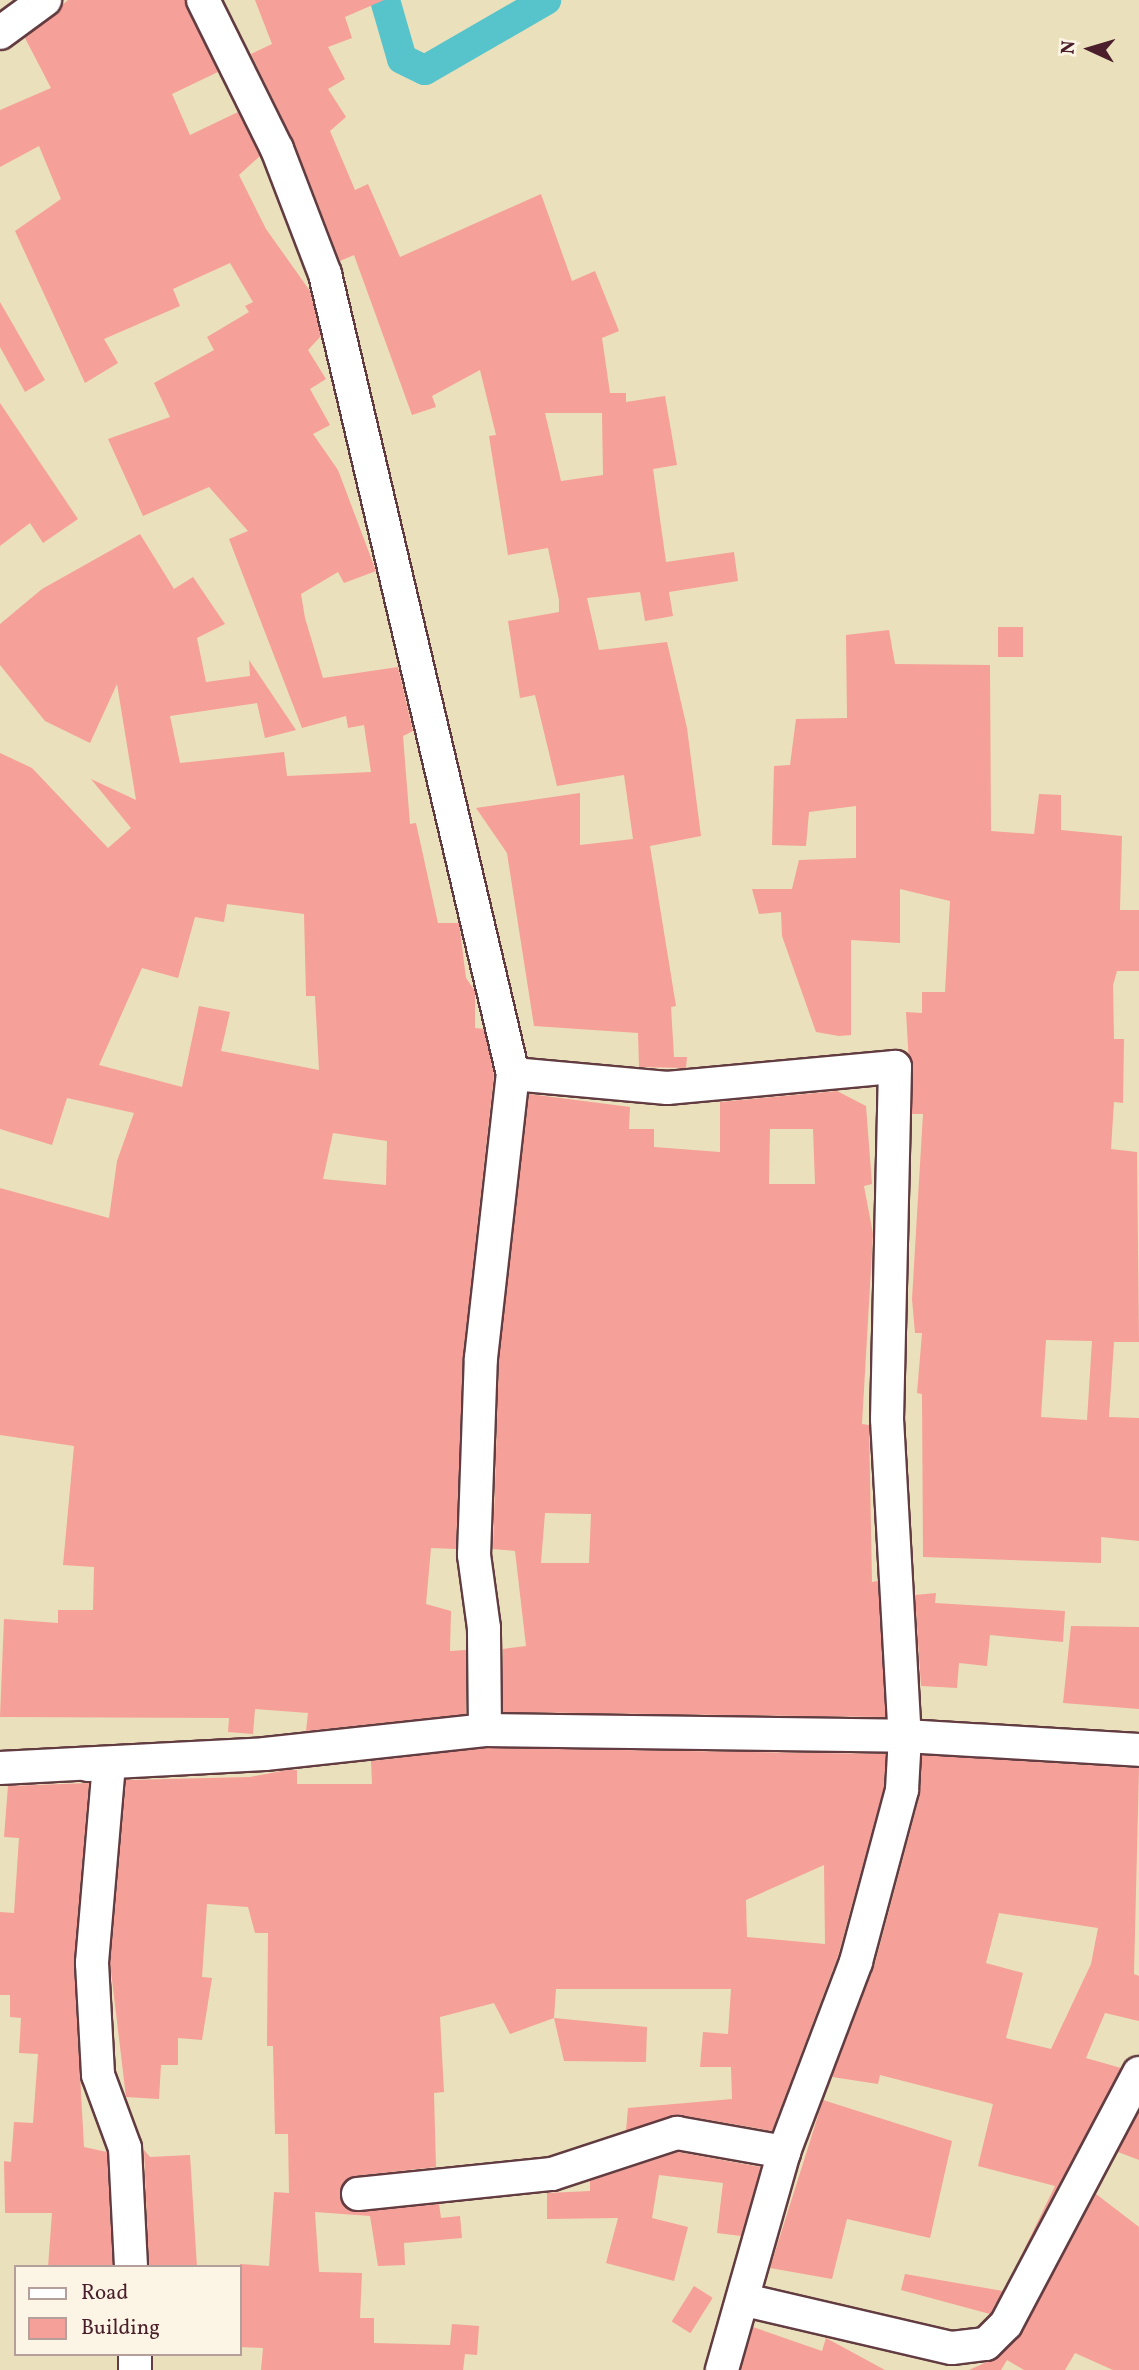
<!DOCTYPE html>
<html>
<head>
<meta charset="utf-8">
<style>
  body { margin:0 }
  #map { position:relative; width:1139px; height:2370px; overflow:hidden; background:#ebe0bc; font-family:Vollkorn,serif }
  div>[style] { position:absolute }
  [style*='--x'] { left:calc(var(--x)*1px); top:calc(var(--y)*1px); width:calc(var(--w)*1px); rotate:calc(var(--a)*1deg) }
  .canal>* { height:30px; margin:-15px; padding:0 15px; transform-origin:15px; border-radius:15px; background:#57c4cc }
  .building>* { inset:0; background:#f5a098; transform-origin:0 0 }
  .roads { filter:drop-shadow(2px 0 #623c41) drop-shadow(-2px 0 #623c41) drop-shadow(0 2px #623c41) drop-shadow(0 -2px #623c41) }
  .minor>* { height:32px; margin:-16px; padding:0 16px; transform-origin:16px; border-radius:16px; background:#fff }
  span { translate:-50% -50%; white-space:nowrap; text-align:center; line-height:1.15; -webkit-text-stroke:5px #fcf5e5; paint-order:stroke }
  .legend { position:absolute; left:14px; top:2265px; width:228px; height:91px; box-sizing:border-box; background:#fcf5e5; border:2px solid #b59f9b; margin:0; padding:9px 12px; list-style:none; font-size:21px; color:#4a1f2b }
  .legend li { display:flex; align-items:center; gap:14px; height:35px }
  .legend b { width:35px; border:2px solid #b59f9b }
  .north { position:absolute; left:1055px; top:14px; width:70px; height:70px; -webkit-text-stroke:5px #fcf5e5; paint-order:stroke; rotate:274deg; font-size:19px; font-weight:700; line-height:28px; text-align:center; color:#4a1f2b }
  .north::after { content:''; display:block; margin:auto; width:24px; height:32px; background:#4a1f2b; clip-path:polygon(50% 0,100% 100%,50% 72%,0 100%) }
</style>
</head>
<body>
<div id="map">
  <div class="canal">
    <i style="--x:385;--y:0;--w:61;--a:73.9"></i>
    <i style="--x:402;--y:59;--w:25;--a:26"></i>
    <i style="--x:425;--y:70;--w:140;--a:-30"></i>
  </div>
  <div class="building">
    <i style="clip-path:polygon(evenodd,68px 0,185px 0,218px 72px,172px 94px,190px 135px,238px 112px,260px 156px,239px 175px,266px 229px,310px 291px,321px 336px,308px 350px,326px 379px,310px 389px,330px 425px,313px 434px,338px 470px,376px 571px,344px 583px,338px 572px,301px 594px,305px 618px,323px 678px,398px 667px,413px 731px,403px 736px,410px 824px,416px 823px,438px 923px,459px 923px,466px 978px,475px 991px,475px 1028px,484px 1029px,494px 1075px,463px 1356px,456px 1549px,431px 1548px,426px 1604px,451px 1611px,450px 1651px,466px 1650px,466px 1714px,306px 1731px,308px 1713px,255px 1709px,253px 1734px,228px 1732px,229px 1718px,0 1717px,4px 1619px,58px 1623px,58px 1610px,93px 1610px,94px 1567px,63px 1565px,74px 1446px,0 1435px,0 1188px,109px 1218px,117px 1161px,134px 1113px,67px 1098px,52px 1145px,0 1129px,0 753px,32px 768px,108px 848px,131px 828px,91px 779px,136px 800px,117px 684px,90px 743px,45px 721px,0 665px,0 624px,42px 589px,140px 534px,174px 589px,193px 577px,225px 624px,197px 638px,206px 682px,250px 676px,249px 660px,296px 730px,265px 738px,257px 703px,170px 716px,180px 763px,284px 752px,287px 776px,371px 772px,364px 725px,348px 728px,346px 716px,302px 728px,229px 539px,248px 531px,209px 487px,143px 516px,108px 439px,170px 417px,154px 383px,214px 350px,207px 337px,249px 312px,245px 306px,253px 302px,230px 263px,173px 289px,180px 306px,104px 339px,118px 363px,85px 383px,15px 231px,61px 199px,39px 146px,0 167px,0 110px,51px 88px,25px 38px,68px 0,227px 904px,304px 914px,306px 996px,315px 996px,319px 1070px,221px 1051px,230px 1012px,199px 1006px,182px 1087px,99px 1065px,142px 968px,178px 978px,195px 917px,224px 922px,227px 904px,68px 0,333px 1133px,387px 1141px,386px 1185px,323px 1179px,333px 1133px)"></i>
    <i style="clip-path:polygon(evenodd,255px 0,384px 0,345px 17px,352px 38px,328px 47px,345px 79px,328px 89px,346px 117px,330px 131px,355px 190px,368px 184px,400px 257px,541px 194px,572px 281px,595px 271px,619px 331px,602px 338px,610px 393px,626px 393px,626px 402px,665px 396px,677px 465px,653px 469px,666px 562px,734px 552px,738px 581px,669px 592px,673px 616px,645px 621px,640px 592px,587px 598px,599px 650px,667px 642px,687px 728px,701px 836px,650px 846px,676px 1006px,671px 1007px,674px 1057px,687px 1057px,686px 1068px,639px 1067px,638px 1033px,534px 1026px,507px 853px,476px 808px,580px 793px,580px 845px,633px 839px,624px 775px,557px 786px,535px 695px,520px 698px,508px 621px,559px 612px,559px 600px,548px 548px,508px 555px,489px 436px,496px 435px,480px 370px,432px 396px,436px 407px,412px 415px,354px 255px,340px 261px,294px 142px,251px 54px,272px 44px,255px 0,545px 413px,602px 413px,603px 475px,561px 481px,545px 413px)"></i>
    <i style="clip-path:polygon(0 302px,45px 380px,25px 392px,0 347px)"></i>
    <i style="clip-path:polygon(0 403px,78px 519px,43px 543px,30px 523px,0 546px)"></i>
    <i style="left:998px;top:627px;width:25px;height:30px"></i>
    <i style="clip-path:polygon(evenodd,889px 630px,895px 664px,990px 665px,991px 831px,1034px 834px,1039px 794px,1061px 795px,1061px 830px,1122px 836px,1120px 910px,1139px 910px,1139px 971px,1117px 971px,1113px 985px,1114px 1039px,1124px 1039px,1123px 1103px,1114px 1102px,1111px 1149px,1137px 1152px,1139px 1342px,1114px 1342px,1109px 1417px,1139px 1418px,1139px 1541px,1101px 1537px,1101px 1563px,923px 1557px,922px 1394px,917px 1393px,922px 1333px,915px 1333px,912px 1299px,923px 1114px,912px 1114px,906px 1012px,922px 1013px,922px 992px,945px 992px,950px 901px,900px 889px,900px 943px,851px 940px,851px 1035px,839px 1036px,816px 1032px,782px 936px,781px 912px,759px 914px,752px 889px,792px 889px,799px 860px,856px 858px,856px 806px,809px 812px,806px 846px,772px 845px,774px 766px,790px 765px,796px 719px,847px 718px,846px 635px,889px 630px,1046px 1340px,1092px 1341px,1087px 1420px,1041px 1417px,1046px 1340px)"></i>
    <i style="clip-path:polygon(evenodd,837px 1091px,866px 1106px,872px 1184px,864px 1186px,873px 1234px,862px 1424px,869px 1425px,872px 1582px,878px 1581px,886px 1717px,503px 1712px,503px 1649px,526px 1646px,515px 1551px,493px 1549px,499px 1359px,529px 1094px,630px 1107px,629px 1129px,654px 1129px,654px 1147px,720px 1152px,720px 1102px,837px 1091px,770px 1129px,813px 1129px,815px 1184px,769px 1184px,770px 1129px,837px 1091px,545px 1513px,591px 1514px,589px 1563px,541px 1563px,545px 1513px)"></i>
    <i style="clip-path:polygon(936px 1593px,935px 1603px,1065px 1611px,1063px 1642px,990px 1635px,987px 1666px,959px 1663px,957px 1688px,921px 1686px,915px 1595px)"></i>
    <i style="clip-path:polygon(1071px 1626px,1139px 1627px,1139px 1709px,1063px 1703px)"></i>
    <i style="clip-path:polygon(evenodd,486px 1748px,886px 1754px,884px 1787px,838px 1956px,772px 2131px,680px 2115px,626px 2131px,628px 2108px,732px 2099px,731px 2067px,700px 2067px,703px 2032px,728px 2034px,731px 1989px,556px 1989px,554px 2018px,647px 2027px,646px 2062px,564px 2061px,554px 2018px,510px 2034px,494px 2003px,440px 2017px,444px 2092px,434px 2093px,436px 2167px,355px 2176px,340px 2195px,344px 2205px,359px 2212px,439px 2204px,441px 2218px,460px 2216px,462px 2238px,404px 2243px,405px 2265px,378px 2266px,370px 2216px,315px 2212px,319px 2272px,362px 2273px,360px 2318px,374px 2318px,374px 2343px,450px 2345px,452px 2324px,479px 2326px,477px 2355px,465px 2354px,463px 2370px,261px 2370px,263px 2348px,240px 2347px,240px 2264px,269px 2266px,274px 2192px,289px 2193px,288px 2134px,275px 2134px,273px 2046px,267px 2046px,268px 1933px,255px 1933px,248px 1907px,207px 1904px,202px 1977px,212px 1978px,202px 2040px,178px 2038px,178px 2065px,161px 2065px,159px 2099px,126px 2097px,110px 1963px,126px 1780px,250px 1777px,287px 1770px,297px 1770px,297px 1784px,372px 1784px,371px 1761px,486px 1748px,824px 1865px,825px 1944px,747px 1937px,746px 1900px,824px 1865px)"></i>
    <i style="clip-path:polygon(evenodd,922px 1755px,1139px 1768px,1134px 1974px,1139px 1976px,1139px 2021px,1105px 2013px,1086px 2058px,1121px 2068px,1018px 2262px,1055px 2186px,978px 2166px,993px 2104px,880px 2075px,878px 2084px,832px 2077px,874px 1967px,920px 1795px,922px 1755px,999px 1913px,1098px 1928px,1091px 1964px,1051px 2049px,1006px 2038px,1023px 1973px,986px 1963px,999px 1913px)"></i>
    <i style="clip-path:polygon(89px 1783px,74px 1964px,84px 2147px,107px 2152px,113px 2267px,48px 2267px,52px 2213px,5px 2213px,4px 2161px,11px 2162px,14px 2122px,33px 2123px,38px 2054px,19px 2053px,21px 2018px,10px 2017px,10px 1995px,0 1995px,0 1912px,14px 1913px,19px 1838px,4px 1837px,8px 1786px)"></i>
    <i style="clip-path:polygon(823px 2100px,952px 2141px,930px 2238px,847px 2219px,832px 2279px,770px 2268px)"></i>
    <i style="clip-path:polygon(1139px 2112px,1139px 2160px,1118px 2152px)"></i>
    <i style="clip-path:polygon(144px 2150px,150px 2157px,190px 2155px,197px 2267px,149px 2267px)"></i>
    <i style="clip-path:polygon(678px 2152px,761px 2167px,741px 2236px,717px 2233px,723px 2183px,659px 2175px,652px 2218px,688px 2227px,674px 2281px,606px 2263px,618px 2218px,547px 2219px,547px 2193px,590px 2191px,590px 2181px)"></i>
    <i style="clip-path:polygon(1096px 2194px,1139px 2227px,1139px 2370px,1113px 2370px,1075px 2353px,1065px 2370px,1024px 2370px,1007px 2360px,1001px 2370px,969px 2370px,998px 2357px,1022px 2333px)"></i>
    <i style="clip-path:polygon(905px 2274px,1003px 2291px,990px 2314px,901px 2290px)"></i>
    <i style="left:694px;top:2286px;width:22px;height:42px;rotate:32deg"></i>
    <i style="clip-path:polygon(753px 2327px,822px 2351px,826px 2338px,885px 2370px,741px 2370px)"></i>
  </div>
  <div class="roads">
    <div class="minor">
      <i style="--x:203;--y:0;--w:166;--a:63.6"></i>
      <i style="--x:277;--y:149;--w:134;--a:69"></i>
      <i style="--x:325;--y:274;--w:822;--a:76.78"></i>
      <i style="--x:513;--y:1074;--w:155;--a:5.2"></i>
      <i style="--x:667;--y:1088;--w:229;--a:-5.3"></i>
      <i style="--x:895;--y:1067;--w:352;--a:91.3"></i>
      <i style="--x:887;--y:1419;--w:318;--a:86.8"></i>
      <i style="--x:905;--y:1736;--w:54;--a:93.2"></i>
      <i style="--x:902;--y:1790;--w:178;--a:105"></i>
      <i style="--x:856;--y:1962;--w:203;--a:110.8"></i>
      <i style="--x:784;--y:2152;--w:227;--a:105.9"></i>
      <i style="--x:0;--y:33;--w:56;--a:-36.3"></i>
      <i style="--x:485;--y:1730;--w:102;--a:-90.6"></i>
      <i style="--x:484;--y:1628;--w:74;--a:-97.8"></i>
      <i style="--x:474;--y:1555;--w:197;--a:-88"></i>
      <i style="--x:481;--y:1358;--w:286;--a:-83.6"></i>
      <i style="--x:88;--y:1765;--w:21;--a:-3"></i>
      <i style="--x:109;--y:1764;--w:200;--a:94.9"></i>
      <i style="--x:92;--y:1963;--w:112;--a:86.9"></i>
      <i style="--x:98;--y:2075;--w:78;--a:69.7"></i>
      <i style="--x:125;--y:2148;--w:119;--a:87.1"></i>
      <i style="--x:0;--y:1768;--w:265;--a:-3"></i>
      <i style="--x:265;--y:1754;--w:221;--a:-6.2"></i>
      <i style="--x:485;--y:1730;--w:420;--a:0.8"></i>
      <i style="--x:905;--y:1736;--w:234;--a:3.4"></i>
      <i style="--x:358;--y:2194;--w:195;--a:-5.9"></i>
      <i style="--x:552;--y:2174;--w:132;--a:-18.2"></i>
      <i style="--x:677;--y:2133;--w:109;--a:10.1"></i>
      <i style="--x:745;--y:2300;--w:212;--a:13.1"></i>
      <i style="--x:952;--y:2348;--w:34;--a:-7"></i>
      <i style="--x:986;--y:2344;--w:28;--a:-45"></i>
      <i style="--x:1006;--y:2324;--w:284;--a:-62.1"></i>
      <i style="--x:135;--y:2354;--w:16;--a:90"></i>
    </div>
  </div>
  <ul class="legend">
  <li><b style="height:9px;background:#fff"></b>Road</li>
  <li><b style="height:19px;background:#f5a098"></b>Building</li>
  </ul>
  <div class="north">N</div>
</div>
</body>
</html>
